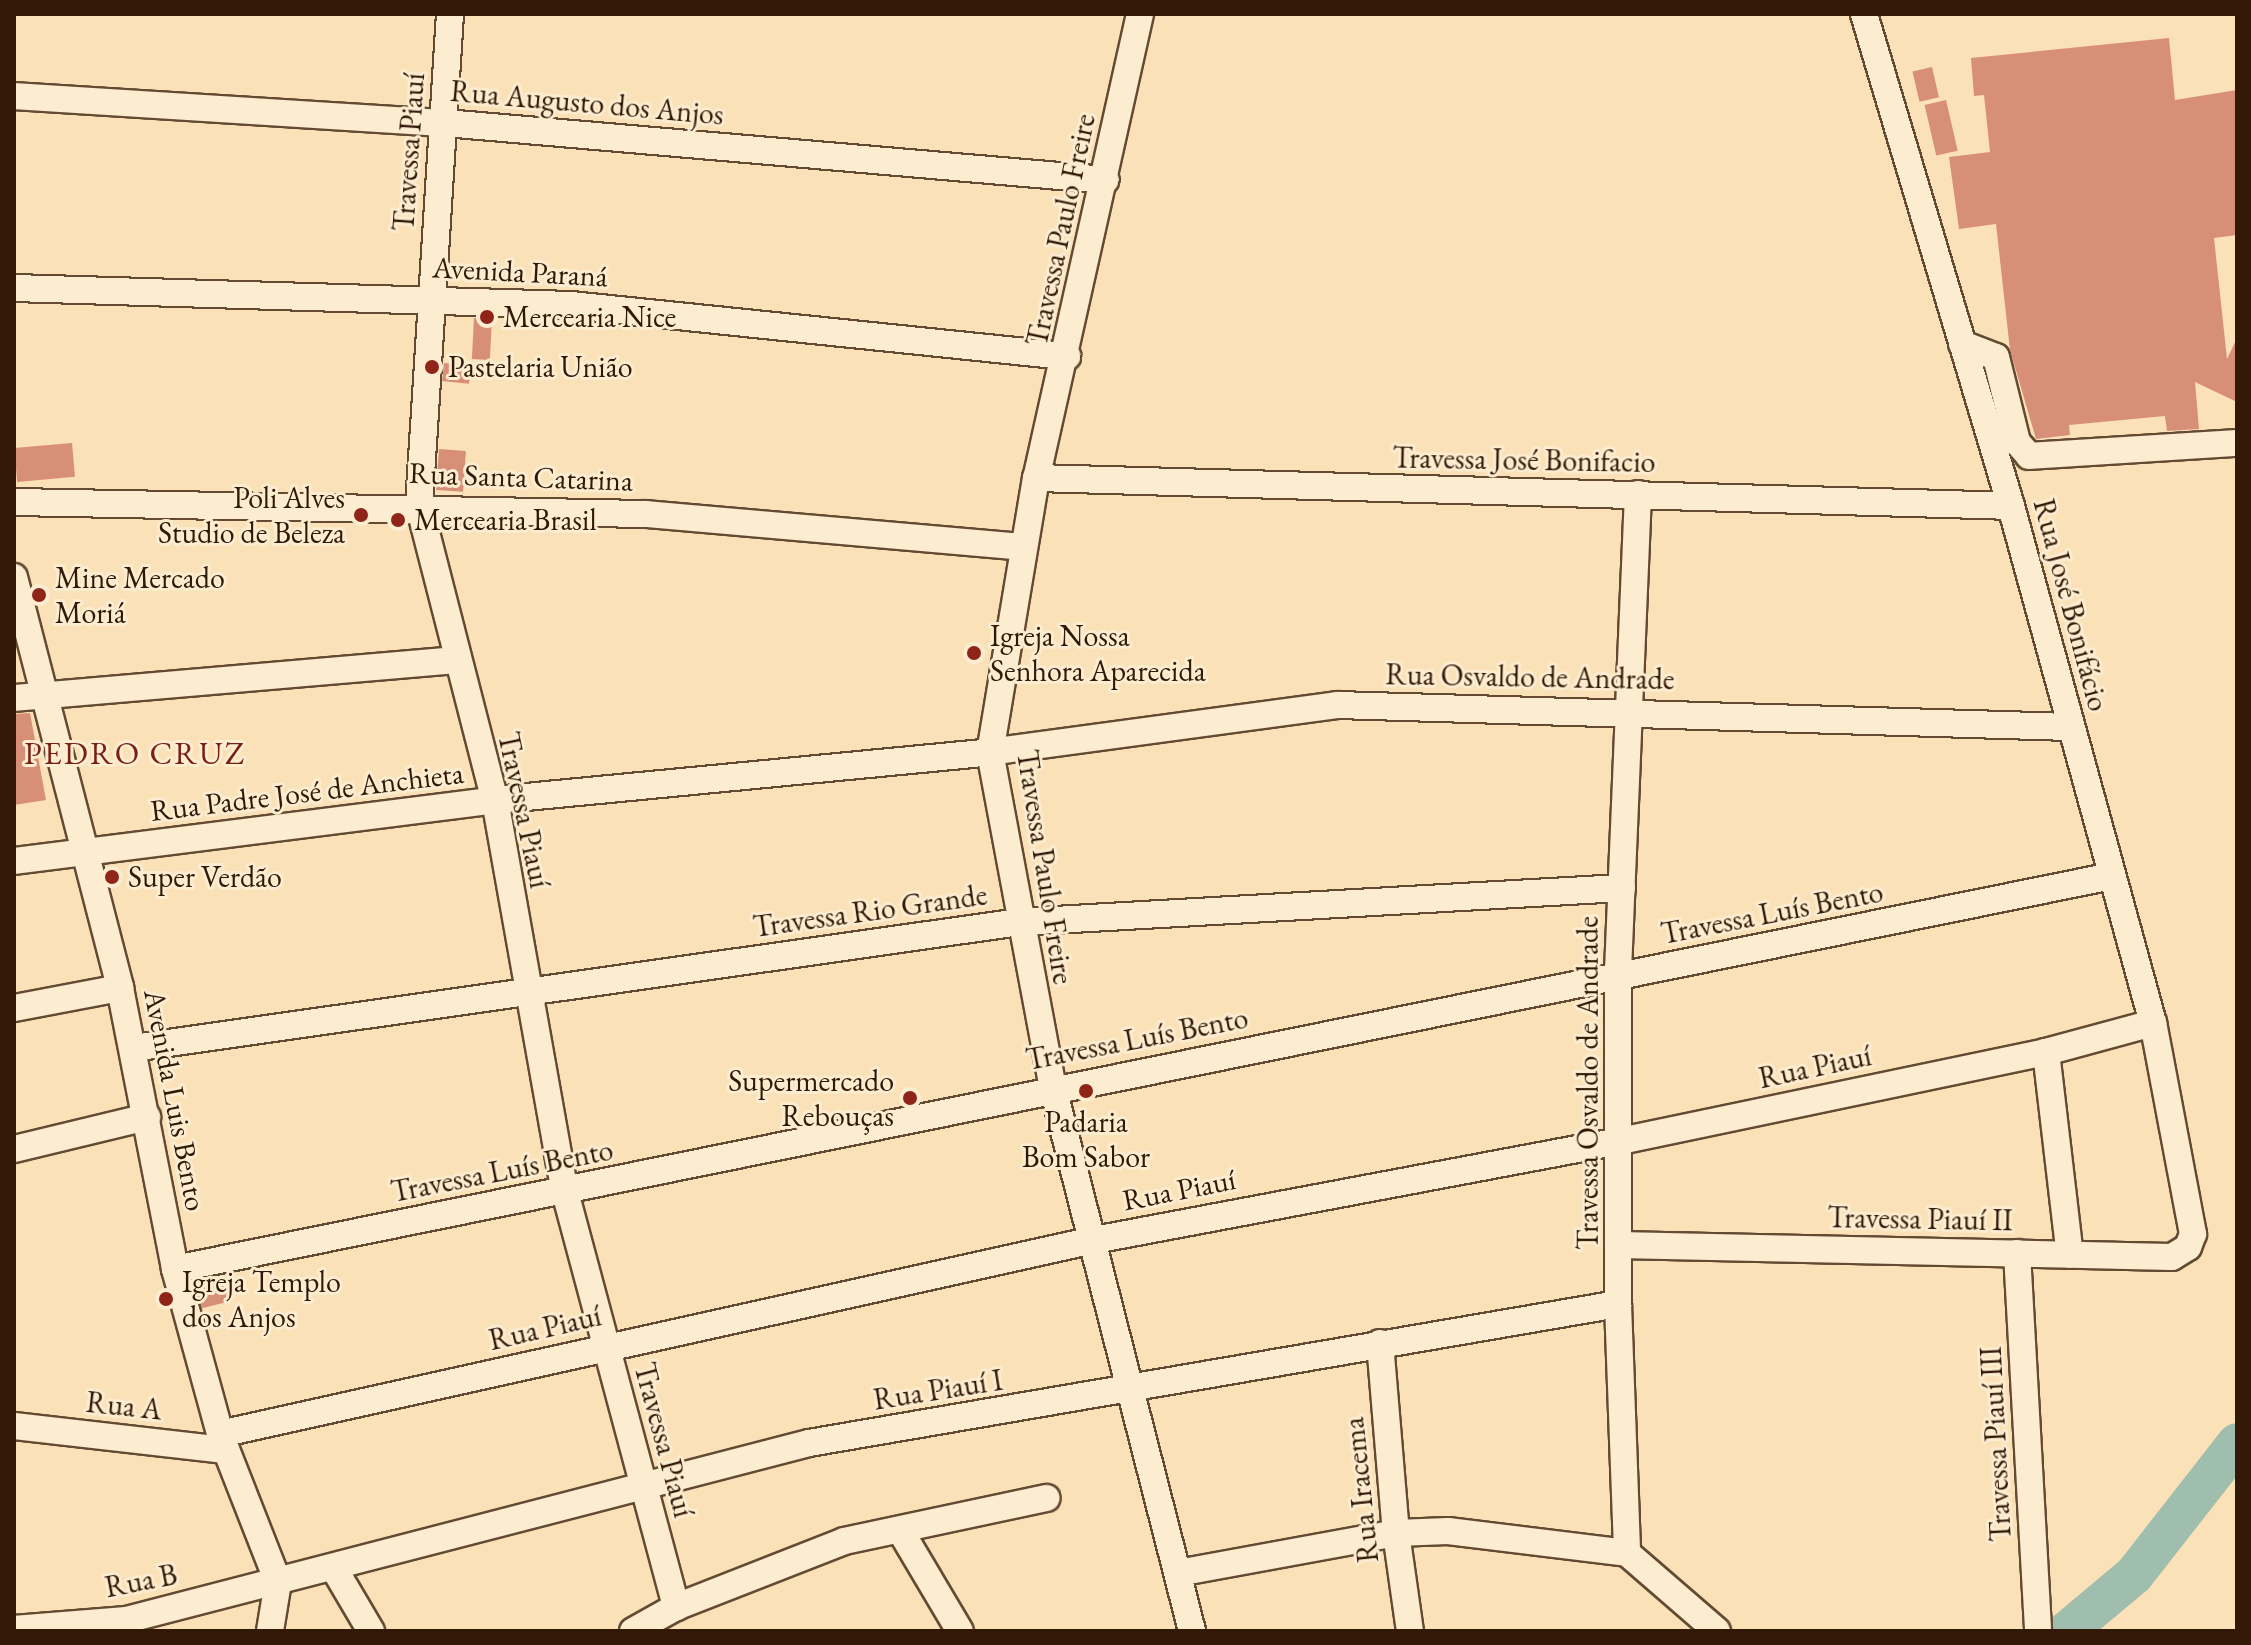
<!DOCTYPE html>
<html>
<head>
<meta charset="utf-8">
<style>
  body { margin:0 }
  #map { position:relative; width:2251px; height:1645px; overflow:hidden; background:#fbe1b7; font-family:"EB Garamond",serif }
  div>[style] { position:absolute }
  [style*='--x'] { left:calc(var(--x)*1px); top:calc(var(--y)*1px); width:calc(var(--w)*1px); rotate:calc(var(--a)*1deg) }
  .river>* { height:40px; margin:-20px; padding:0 20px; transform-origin:20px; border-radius:20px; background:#9fbead }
  .building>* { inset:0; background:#d88f77; transform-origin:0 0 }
  .roads { filter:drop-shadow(2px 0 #644a32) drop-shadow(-2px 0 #644a32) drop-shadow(0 2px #644a32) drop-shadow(0 -2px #644a32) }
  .minor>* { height:26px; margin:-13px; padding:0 13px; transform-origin:13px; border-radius:13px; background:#fcecd0 }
  .dots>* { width:22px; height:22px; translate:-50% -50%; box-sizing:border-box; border:4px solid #fcecd0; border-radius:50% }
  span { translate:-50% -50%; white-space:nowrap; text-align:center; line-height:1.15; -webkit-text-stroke:6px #fcecd0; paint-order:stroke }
  .street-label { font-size:30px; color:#321806 }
  .poi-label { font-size:30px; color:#321806 }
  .left { translate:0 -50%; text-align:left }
  .right { translate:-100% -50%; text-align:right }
  .neighbourhood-label { font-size:32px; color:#7a1f14; letter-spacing:2px }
  .frame { position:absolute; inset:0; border:16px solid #321806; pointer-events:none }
</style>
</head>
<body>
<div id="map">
  <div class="river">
    <i style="--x:2067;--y:1631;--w:87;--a:-39.9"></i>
    <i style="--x:2134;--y:1575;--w:167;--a:-52"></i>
  </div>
  <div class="building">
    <i style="clip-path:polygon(2169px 38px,2175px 100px,2237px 90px,2237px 235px,2214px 238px,2227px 359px,2237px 338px,2237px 402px,2195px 382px,2199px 429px,2167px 431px,2165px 416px,2069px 425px,2070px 435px,2036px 439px,2010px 350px,1996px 224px,1959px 229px,1949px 157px,1990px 152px,1984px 95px,1974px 96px,1971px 58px)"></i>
    <i style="left:1932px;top:67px;width:31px;height:20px;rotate:77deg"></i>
    <i style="left:1946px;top:100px;width:52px;height:22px;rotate:77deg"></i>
    <i style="left:474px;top:318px;width:18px;height:41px;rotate:3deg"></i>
    <i style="left:444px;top:363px;width:27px;height:18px;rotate:6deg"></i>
    <i style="left:72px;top:443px;width:34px;height:58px;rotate:85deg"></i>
    <i style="left:439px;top:449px;width:27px;height:41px;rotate:4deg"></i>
    <i style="clip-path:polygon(30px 713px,46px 800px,14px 805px,14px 714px)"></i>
    <i style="left:224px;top:1281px;width:21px;height:28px;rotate:76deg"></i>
  </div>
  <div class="roads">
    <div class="minor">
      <i style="--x:450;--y:14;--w:492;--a:93.6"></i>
      <i style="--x:419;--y:505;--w:305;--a:75.6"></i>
      <i style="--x:495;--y:800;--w:398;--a:79.9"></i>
      <i style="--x:565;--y:1192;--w:430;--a:75"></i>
      <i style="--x:1140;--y:14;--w:476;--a:102.6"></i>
      <i style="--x:1036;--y:478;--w:278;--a:99.5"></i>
      <i style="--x:990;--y:752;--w:342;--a:79.4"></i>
      <i style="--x:1053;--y:1088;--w:561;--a:75.64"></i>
      <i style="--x:14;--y:96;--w:432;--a:3.6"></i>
      <i style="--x:445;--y:123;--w:663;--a:4.93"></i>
      <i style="--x:14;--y:288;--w:557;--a:1.75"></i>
      <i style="--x:571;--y:305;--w:499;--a:5.9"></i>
      <i style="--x:1962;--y:344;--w:36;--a:21"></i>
      <i style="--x:1996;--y:357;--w:88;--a:76.1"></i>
      <i style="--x:2017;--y:442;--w:18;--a:49"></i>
      <i style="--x:2029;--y:456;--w:208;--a:-3.6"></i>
      <i style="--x:1036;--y:478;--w:975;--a:1.64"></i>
      <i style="--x:1638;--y:494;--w:483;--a:92.4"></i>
      <i style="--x:1618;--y:977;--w:327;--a:90"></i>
      <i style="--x:1618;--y:1304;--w:249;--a:87.9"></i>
      <i style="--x:1627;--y:1553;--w:119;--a:40.9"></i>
      <i style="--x:14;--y:502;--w:632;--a:1.09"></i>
      <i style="--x:646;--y:514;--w:379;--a:5"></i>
      <i style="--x:14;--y:577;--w:424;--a:75.5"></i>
      <i style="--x:120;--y:988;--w:286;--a:78.9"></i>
      <i style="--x:175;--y:1269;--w:171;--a:74.7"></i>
      <i style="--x:220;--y:1434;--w:159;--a:68.6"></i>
      <i style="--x:278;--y:1582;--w:50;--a:99.3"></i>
      <i style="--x:14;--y:698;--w:443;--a:-4.9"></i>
      <i style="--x:14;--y:861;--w:485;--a:-7.2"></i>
      <i style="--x:495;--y:800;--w:497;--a:-5.5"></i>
      <i style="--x:990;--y:752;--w:350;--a:-7.7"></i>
      <i style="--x:1337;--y:705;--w:734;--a:1.72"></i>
      <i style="--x:14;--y:1008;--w:108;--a:-10.7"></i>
      <i style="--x:133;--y:1048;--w:895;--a:-8.09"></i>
      <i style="--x:1019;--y:922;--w:604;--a:-3.23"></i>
      <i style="--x:2046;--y:1052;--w:204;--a:83.3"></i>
      <i style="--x:14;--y:1149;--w:137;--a:-13.5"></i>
      <i style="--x:1619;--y:1245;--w:553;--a:1.24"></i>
      <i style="--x:2172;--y:1257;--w:19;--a:-32"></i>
      <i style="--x:2188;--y:1247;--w:14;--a:-69"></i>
      <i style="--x:2193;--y:1234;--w:215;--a:-100.7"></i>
      <i style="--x:2153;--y:1023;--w:536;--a:-105.36"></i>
      <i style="--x:2011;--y:506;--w:513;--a:-106.64"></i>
      <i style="--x:2017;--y:1253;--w:379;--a:86.8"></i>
      <i style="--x:175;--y:1269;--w:1976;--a:-11.47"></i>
      <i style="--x:1380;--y:1343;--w:191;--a:85.2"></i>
      <i style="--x:1396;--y:1533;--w:99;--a:81.9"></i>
      <i style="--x:14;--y:1426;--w:213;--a:6.5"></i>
      <i style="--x:220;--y:1434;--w:890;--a:-12.52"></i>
      <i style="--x:1089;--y:1241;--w:540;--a:-10.67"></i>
      <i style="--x:1620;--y:1141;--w:435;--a:-11.8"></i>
      <i style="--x:2046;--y:1052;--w:111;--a:-15.2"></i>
      <i style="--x:900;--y:1530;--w:117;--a:59.3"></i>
      <i style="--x:335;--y:1570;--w:71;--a:59.5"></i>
      <i style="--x:1178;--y:1573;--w:222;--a:-10.4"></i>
      <i style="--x:1396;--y:1533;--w:52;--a:-2.2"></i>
      <i style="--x:1448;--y:1531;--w:180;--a:7"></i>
      <i style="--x:14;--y:1629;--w:112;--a:-4.6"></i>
      <i style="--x:126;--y:1620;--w:706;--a:-14.53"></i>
      <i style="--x:809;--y:1443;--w:821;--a:-9.75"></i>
      <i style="--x:633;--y:1631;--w:49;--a:-29.2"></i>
      <i style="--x:676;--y:1607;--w:180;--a:-21.4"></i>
      <i style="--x:844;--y:1541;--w:207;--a:-12"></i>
    </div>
  </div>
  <div class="dots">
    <i style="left:487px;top:317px;background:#8f2418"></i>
    <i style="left:432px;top:367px;background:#8f2418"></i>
    <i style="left:361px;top:515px;background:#8f2418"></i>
    <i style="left:398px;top:520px;background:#8f2418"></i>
    <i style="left:39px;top:595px;background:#8f2418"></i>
    <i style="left:974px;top:653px;background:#8f2418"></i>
    <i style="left:112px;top:877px;background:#8f2418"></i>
    <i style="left:1086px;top:1091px;background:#8f2418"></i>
    <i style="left:910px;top:1098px;background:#8f2418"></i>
    <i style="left:166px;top:1299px;background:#8f2418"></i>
  </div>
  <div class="street-label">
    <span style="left:587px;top:103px;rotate:5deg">Rua Augusto dos Anjos</span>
    <span style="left:409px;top:152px;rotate:-86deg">Travessa Piauí</span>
    <span style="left:1061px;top:230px;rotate:-78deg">Travessa Paulo Freire</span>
    <span style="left:520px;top:272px;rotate:3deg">Avenida Paraná</span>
    <span style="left:1524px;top:460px;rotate:1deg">Travessa José Bonifacio</span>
    <span style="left:521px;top:477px;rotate:2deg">Rua Santa Catarina</span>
    <span style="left:2071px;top:605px;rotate:75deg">Rua José Bonifácio</span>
    <span style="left:1530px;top:677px;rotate:1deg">Rua Osvaldo de Andrade</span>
    <span style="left:307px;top:792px;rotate:-7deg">Rua Padre José de Anchieta</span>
    <span style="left:524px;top:810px;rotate:78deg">Travessa Piauí</span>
    <span style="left:1045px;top:867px;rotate:81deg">Travessa Paulo Freire</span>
    <span style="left:870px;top:911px;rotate:-8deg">Travessa Rio Grande</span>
    <span style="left:1772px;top:913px;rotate:-11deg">Travessa Luís Bento</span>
    <span style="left:1137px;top:1039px;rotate:-11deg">Travessa Luís Bento</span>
    <span style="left:1815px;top:1067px;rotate:-12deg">Rua Piauí</span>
    <span style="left:1588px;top:1083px;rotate:-90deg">Travessa Osvaldo de Andrade</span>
    <span style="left:175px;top:1100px;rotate:79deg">Avenida Luis Bento</span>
    <span style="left:502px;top:1171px;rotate:-11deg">Travessa Luís Bento</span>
    <span style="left:1179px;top:1190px;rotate:-11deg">Rua Piauí</span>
    <span style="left:1920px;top:1219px;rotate:1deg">Travessa Piauí II</span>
    <span style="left:545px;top:1328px;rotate:-13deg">Rua Piauí</span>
    <span style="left:938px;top:1390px;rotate:-9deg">Rua Piauí I</span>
    <span style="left:124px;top:1406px;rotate:6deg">Rua A</span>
    <span style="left:664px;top:1440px;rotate:75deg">Travessa Piauí</span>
    <span style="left:1996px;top:1444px;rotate:-93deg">Travessa Piauí III</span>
    <span style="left:1361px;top:1490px;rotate:-96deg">Rua Iracema</span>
    <span style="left:141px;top:1581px;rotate:-11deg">Rua B</span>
  </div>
  <div class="poi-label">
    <span class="left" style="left:503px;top:317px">Mercearia Nice</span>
    <span class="left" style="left:448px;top:367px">Pastelaria União</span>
    <span class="right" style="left:345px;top:515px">Poli Alves<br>Studio de Beleza</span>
    <span class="left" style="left:414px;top:520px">Mercearia Brasil</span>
    <span class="left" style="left:55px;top:595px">Mine Mercado<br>Moriá</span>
    <span class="left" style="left:990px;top:653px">Igreja Nossa<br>Senhora Aparecida</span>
    <span class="left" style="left:128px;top:877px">Super Verdão</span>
    <span class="right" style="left:894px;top:1098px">Supermercado<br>Rebouças</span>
    <span style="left:1086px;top:1139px">Padaria<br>Bom Sabor</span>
    <span class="left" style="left:182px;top:1299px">Igreja Templo<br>dos Anjos</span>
  </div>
  <div class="neighbourhood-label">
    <span style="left:135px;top:753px">PEDRO CRUZ</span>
  </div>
  <div class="frame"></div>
</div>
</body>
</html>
